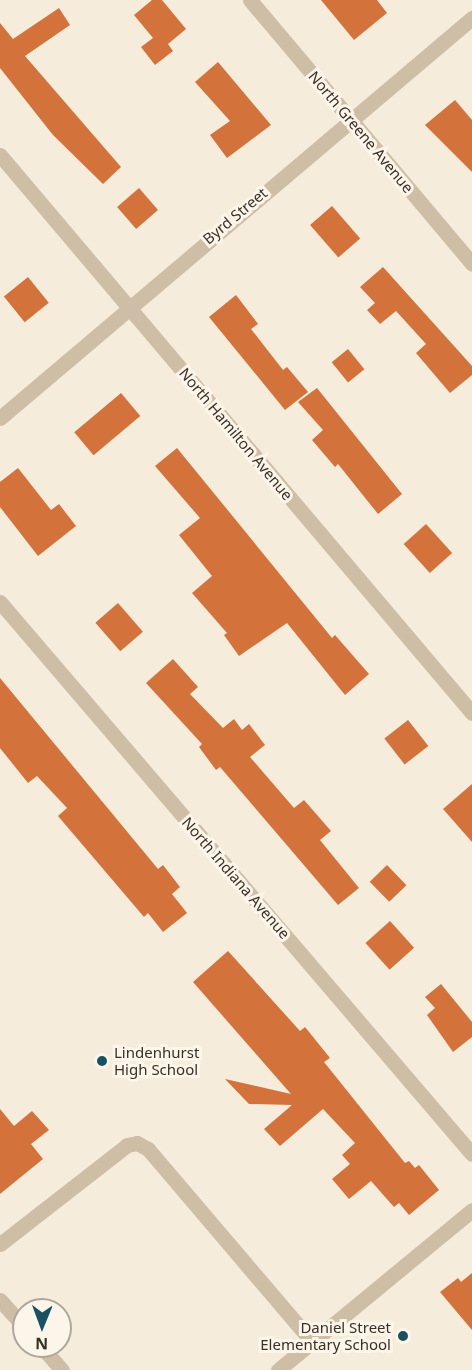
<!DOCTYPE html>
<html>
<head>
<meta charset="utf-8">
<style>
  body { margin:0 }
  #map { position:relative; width:472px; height:1370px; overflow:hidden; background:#f5ecdc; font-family:"Noto Sans",sans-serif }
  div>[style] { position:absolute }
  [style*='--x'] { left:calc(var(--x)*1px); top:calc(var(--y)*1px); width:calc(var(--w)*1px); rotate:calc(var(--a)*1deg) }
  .building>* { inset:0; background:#d3733b; transform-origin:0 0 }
  .minor>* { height:15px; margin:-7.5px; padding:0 7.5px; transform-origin:7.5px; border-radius:7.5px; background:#cfbea6 }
  .dots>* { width:16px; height:16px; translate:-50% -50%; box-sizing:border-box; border:3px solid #fcf5e9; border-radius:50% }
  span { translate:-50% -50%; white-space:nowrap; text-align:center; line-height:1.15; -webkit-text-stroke:6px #fcf5e9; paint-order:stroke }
  .street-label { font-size:15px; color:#3a3028 }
  .poi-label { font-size:15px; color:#3a3028 }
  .left { translate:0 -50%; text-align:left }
  .right { translate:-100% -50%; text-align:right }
  .north { position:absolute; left:12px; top:1298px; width:60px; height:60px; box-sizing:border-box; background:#fcf5e9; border:2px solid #aea69c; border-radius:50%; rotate:181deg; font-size:16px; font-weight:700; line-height:24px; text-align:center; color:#3a3028 }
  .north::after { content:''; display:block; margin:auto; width:21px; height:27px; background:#185260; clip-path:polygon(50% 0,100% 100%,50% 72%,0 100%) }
</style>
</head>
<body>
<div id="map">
  <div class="building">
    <i style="clip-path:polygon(152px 0,162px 0,186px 29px,168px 44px,173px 51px,155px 65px,141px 47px,153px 38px,134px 15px)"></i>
    <i style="clip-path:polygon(321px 0,377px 0,387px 13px,354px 40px)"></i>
    <i style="clip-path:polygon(59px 8px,70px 25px,25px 56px,121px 167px,103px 184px,53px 135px,0 68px,0 23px,13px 39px)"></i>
    <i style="clip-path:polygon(218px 62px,271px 125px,227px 158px,210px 135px,230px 121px,195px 82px)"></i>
    <i style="clip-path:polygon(455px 100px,472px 120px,472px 172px,425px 125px)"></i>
    <i style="left:139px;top:188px;width:29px;height:29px;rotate:49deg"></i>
    <i style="left:332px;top:206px;width:43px;height:29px;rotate:49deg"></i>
    <i style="clip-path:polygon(383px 267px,472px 366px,472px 375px,450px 393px,416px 353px,426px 344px,396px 311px,380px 324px,367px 310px,375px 303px,360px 287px)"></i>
    <i style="left:28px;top:277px;width:33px;height:31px;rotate:51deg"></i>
    <i style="clip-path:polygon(236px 295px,258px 324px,251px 329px,283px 370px,287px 367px,308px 392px,285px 410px,209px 317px)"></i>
    <i style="left:348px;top:349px;width:26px;height:21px;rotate:51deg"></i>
    <i style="clip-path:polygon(317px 388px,402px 494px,378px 514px,338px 464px,335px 467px,312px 440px,323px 430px,298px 402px)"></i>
    <i style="left:121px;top:393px;width:30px;height:61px;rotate:50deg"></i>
    <i style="clip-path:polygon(177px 448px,332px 638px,335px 635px,369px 674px,345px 695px,287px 623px,239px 656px,224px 635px,227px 633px,192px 593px,212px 576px,179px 535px,200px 518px,155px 466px)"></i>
    <i style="clip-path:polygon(18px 468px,51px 510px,59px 504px,76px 526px,38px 556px,0 507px,0 482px)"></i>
    <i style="left:426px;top:524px;width:39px;height:30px;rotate:48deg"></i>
    <i style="left:118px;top:603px;width:38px;height:30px;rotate:49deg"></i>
    <i style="clip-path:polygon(173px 659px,198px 687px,190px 694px,223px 728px,234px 719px,242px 730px,249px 724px,265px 745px,250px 757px,294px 808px,304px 800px,331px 831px,320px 840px,359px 888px,338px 905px,220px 767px,216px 770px,199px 747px,202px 744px,146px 683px)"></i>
    <i style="clip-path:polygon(0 678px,158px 869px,163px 865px,180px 887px,172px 894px,187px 913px,163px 932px,148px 913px,144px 917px,58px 816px,67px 808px,37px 776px,28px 783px,0 748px)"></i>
    <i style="left:408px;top:720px;width:33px;height:30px;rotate:52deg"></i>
    <i style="clip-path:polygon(472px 784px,472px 842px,443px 809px)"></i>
    <i style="left:387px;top:865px;width:28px;height:24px;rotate:46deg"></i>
    <i style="left:390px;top:921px;width:36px;height:33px;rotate:48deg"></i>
    <i style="clip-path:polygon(228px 951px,300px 1031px,305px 1027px,330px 1058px,324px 1062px,405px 1163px,409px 1161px,415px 1168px,419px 1165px,439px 1190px,409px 1215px,399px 1203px,394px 1207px,371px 1181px,349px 1199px,332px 1179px,350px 1164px,342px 1155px,355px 1143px,323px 1109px,280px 1146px,264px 1129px,292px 1105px,249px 1104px,225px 1079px,291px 1094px,193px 982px)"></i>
    <i style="clip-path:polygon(441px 984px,472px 1022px,472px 1037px,453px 1052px,427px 1015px,435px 1008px,425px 997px)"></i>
    <i style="clip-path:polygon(0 1109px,14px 1126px,32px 1111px,49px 1130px,31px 1144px,43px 1159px,0 1194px)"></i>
    <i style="clip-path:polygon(472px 1273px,472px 1330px,440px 1292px,458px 1278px,461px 1282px)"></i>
  </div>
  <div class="minor">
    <i style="--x:250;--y:0;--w:345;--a:49.9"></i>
    <i style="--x:0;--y:155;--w:731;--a:49.77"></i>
    <i style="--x:0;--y:418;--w:619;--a:-40.28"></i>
    <i style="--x:0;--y:602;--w:726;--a:49.47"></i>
    <i style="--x:0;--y:1244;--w:161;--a:-37.9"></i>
    <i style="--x:127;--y:1145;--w:10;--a:-11"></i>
    <i style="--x:137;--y:1143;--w:13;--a:29"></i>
    <i style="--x:148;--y:1149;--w:253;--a:49.6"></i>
    <i style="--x:0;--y:1300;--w:36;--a:48"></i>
    <i style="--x:41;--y:1346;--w:32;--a:49"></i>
    <i style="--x:278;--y:1370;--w:251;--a:-39.5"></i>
  </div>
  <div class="dots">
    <i style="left:102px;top:1061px;background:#185260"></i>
    <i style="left:403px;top:1336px;background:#185260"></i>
  </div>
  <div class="street-label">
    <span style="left:361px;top:132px;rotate:50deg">North Greene Avenue</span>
    <span style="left:235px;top:216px;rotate:-40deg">Byrd Street</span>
    <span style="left:236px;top:434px;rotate:50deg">North Hamilton Avenue</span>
    <span style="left:236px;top:878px;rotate:49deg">North Indiana Avenue</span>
  </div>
  <div class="poi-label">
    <span class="left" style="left:114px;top:1061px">Lindenhurst<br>High School</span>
    <span class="right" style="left:391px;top:1336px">Daniel Street<br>Elementary School</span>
  </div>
  <div class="north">N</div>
</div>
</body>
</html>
